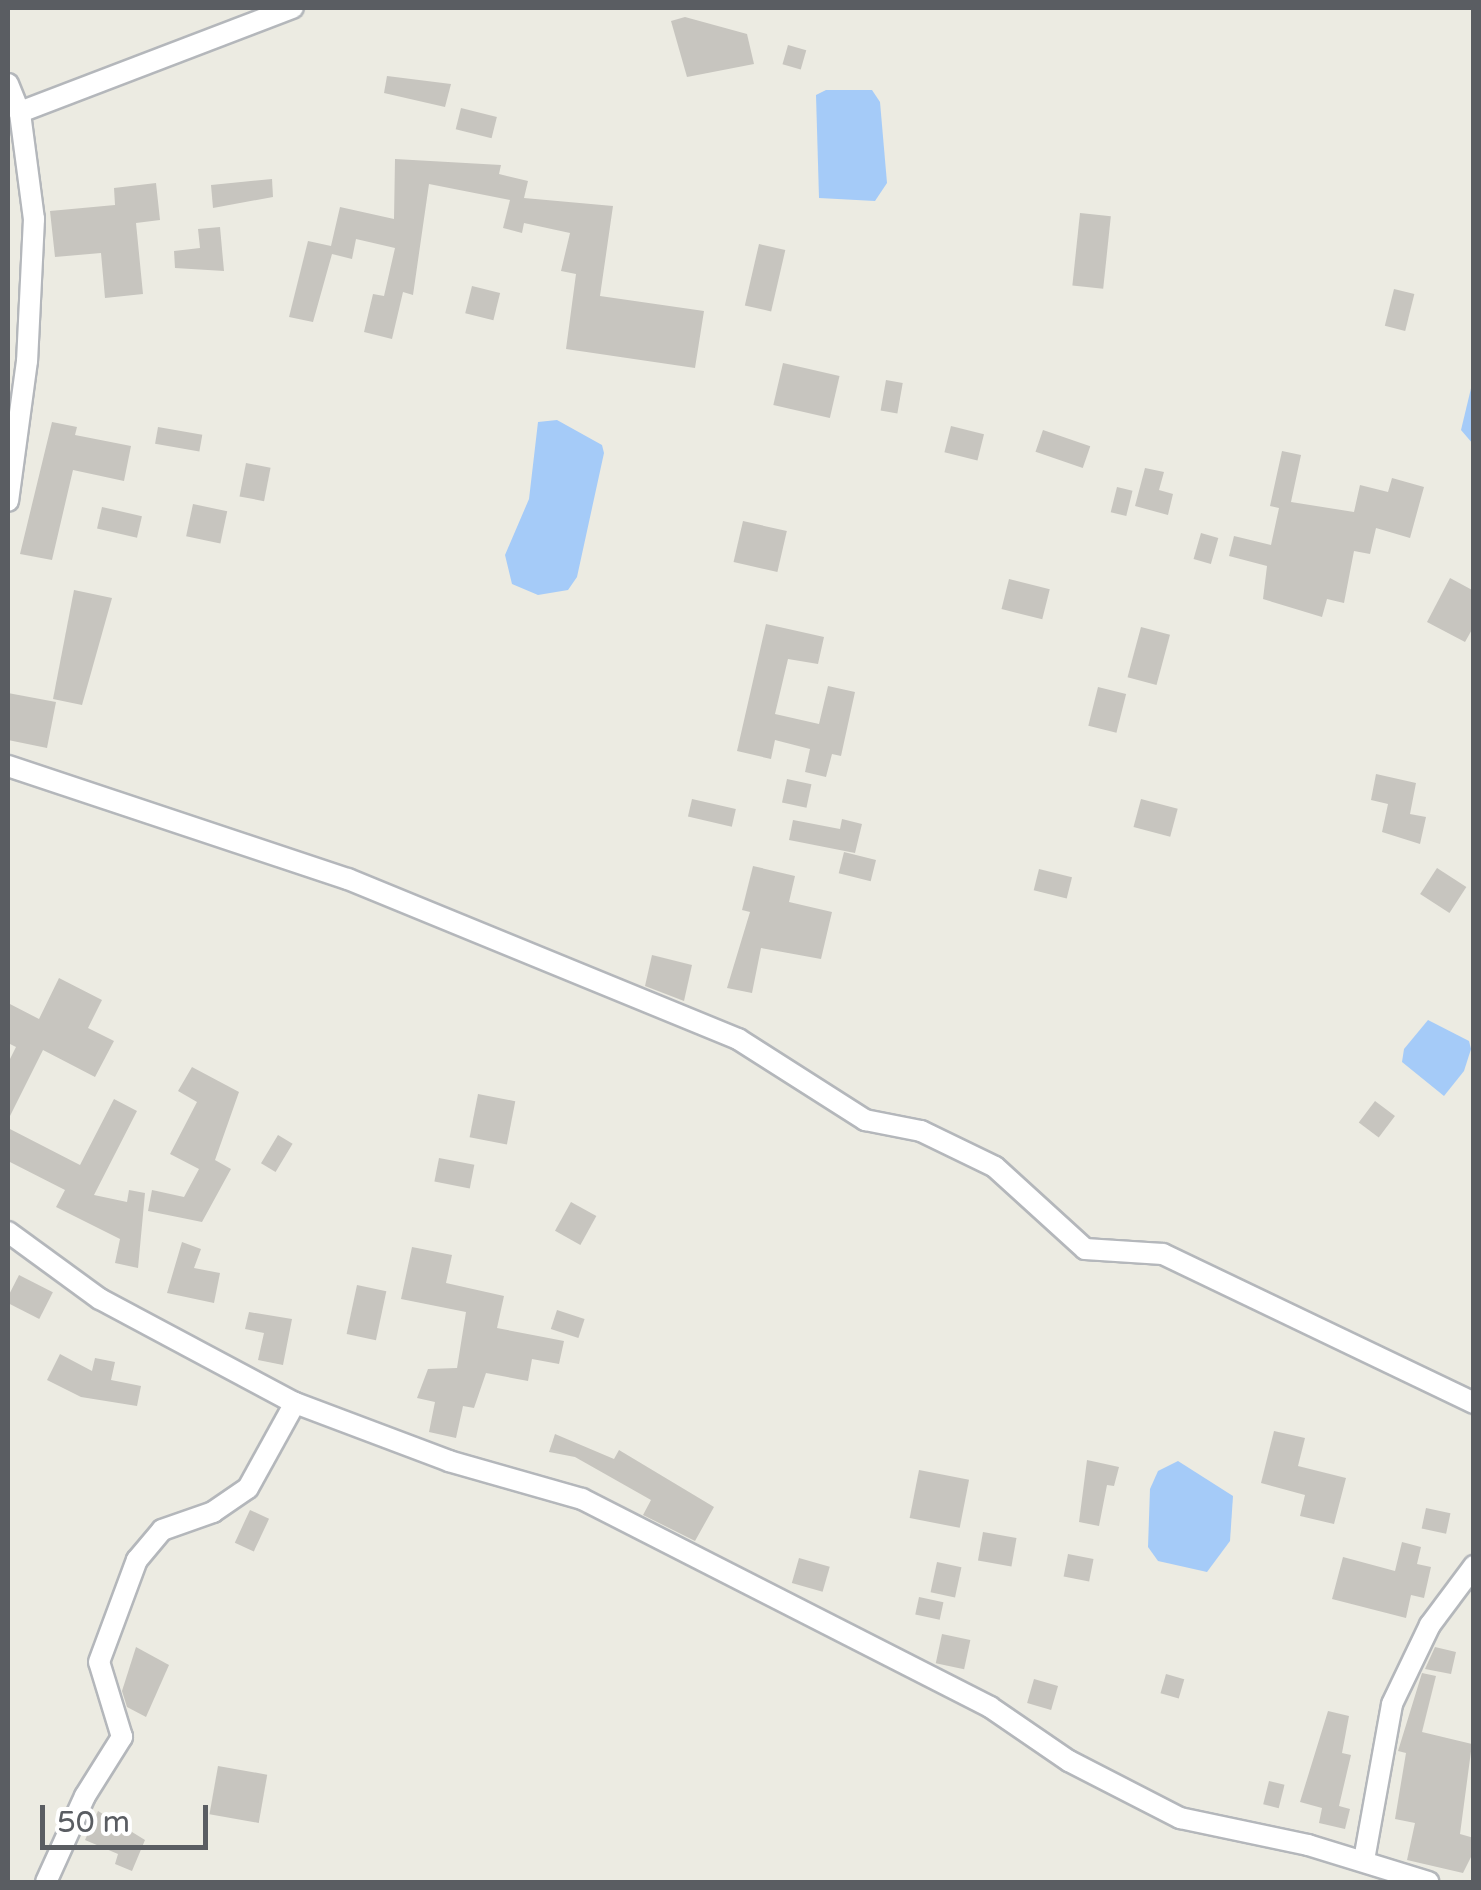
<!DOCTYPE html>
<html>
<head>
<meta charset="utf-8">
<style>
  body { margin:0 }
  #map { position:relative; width:1481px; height:1890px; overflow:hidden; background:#ecebe2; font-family:"Varela Round",sans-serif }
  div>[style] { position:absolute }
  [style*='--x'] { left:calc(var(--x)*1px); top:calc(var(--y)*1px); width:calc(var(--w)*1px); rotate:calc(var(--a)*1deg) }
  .water>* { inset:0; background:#a5cbf8 }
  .building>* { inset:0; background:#c7c5bf; transform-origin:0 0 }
  .roads { filter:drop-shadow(2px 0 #b4b7bb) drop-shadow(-2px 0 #b4b7bb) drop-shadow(0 2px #b4b7bb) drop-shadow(0 -2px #b4b7bb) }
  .street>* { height:20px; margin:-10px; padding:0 10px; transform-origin:10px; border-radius:10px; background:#fff }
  span { translate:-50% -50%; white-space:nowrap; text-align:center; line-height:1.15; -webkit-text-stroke:8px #fff; paint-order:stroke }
  .frame { position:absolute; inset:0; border:10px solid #5a5d62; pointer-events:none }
  .scale { position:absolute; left:40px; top:1805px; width:168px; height:45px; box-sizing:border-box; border:5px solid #5a5d62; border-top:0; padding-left:12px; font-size:30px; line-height:35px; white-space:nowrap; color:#5a5d62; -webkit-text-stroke:8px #fff; paint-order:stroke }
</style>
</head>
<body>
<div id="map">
  <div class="water">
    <i style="clip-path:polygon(826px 90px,872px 90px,880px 102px,887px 183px,875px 201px,819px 198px,816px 95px)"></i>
    <i style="clip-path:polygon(1473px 380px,1474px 444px,1473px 444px,1461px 430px)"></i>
    <i style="clip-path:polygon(557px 420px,602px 445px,604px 453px,577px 577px,568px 590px,538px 595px,512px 584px,505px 555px,529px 499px,538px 422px)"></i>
    <i style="clip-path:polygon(1428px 1020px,1469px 1041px,1471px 1049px,1464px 1071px,1444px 1096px,1402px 1062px,1404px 1049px)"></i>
    <i style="clip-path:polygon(1178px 1461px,1233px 1496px,1230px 1541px,1207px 1572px,1158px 1561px,1148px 1547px,1150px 1489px,1158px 1471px)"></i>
  </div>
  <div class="building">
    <i style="clip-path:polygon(685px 17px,747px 34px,754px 64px,687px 77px,671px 21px)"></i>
    <i style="left:788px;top:45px;width:19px;height:20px;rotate:16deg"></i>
    <i style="clip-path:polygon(387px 76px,451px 84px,445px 107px,384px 93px)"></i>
    <i style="left:461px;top:108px;width:37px;height:22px;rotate:14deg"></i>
    <i style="clip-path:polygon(395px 159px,501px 165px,499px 174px,528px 181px,524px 198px,613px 206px,600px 296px,704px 311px,695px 368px,566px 349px,576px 274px,561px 271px,570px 233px,524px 223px,522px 233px,503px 228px,510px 200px,429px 184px,413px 295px,403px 292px,392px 339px,364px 332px,373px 294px,384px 296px,395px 248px,356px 239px,352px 259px,332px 254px,313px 322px,289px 317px,308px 241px,331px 246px,340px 207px,394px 219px)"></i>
    <i style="clip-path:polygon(272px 179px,273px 197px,213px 208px,211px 185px)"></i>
    <i style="clip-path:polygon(156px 183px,160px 220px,136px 223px,143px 294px,105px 298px,101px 253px,55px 257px,50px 211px,115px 205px,114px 188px)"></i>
    <i style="left:1080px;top:213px;width:31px;height:73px;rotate:6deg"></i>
    <i style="clip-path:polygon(220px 227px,224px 271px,175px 268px,174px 251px,200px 248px,198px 229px)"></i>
    <i style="left:759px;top:244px;width:27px;height:63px;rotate:13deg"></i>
    <i style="left:472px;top:286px;width:29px;height:28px;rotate:14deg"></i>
    <i style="left:1394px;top:289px;width:21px;height:38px;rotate:14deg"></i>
    <i style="left:783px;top:363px;width:58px;height:43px;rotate:13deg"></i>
    <i style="left:886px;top:380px;width:17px;height:31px;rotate:10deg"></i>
    <i style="clip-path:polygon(52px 422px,77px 427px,75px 435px,131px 446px,124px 481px,73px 470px,52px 560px,20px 554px)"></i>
    <i style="left:951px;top:426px;width:34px;height:27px;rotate:14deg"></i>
    <i style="left:158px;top:427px;width:45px;height:17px;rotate:10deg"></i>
    <i style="left:1043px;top:430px;width:50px;height:23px;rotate:19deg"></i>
    <i style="clip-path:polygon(1282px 451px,1301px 455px,1291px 502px,1354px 512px,1360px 485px,1388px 492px,1392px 478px,1424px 487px,1410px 538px,1376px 528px,1370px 554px,1354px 551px,1344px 603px,1327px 599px,1322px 617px,1263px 599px,1267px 566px,1229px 556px,1234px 536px,1271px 545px,1279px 508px,1270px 506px)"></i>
    <i style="left:246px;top:463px;width:25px;height:34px;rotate:11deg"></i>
    <i style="clip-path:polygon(1145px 468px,1164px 472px,1159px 490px,1173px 494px,1168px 515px,1135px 506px)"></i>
    <i style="left:1117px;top:487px;width:16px;height:26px;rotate:14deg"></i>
    <i style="left:193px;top:504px;width:35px;height:33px;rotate:12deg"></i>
    <i style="left:102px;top:507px;width:41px;height:22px;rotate:13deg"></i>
    <i style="left:743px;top:521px;width:45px;height:42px;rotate:13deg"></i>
    <i style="left:1201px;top:533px;width:18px;height:27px;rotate:16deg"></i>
    <i style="clip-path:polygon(1450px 578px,1474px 591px,1474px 626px,1465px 642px,1427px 622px)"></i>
    <i style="left:1009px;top:579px;width:42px;height:31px;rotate:14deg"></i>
    <i style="clip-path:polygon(74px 590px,112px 598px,82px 705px,53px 699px)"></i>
    <i style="clip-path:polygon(766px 624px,824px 637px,818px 664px,788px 659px,775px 714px,819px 724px,828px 686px,855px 692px,841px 756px,832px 754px,826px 777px,805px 772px,810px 749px,775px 740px,771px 759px,737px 751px)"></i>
    <i style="left:1141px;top:627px;width:30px;height:52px;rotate:15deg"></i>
    <i style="left:1098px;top:687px;width:29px;height:40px;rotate:14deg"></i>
    <i style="clip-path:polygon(8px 693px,56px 702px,47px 748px,8px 740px)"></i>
    <i style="clip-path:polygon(1376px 774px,1416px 783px,1410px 814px,1426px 817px,1420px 844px,1382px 832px,1388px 804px,1371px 800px)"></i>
    <i style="left:787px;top:779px;width:25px;height:24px;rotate:12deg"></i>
    <i style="left:692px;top:799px;width:45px;height:18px;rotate:13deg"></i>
    <i style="left:1141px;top:799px;width:38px;height:29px;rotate:15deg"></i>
    <i style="clip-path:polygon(842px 819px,862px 824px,855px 853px,789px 840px,793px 820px,840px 829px)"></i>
    <i style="left:844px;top:852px;width:33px;height:22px;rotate:14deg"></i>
    <i style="clip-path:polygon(753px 866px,795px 876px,789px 902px,832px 912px,821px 959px,761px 948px,752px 993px,727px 988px,750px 912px,742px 910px)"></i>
    <i style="left:1437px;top:868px;width:35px;height:31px;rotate:33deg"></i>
    <i style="left:1039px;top:869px;width:34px;height:22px;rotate:14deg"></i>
    <i style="clip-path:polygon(652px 955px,692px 965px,684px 1001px,645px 986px)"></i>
    <i style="clip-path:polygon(59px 978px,102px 1000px,88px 1028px,114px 1041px,95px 1077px,43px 1050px,8px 1120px,8px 1063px,16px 1047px,8px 1043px,8px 1003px,39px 1019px)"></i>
    <i style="clip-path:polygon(192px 1067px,239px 1092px,215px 1160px,231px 1169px,202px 1222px,148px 1211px,152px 1190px,184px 1197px,199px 1169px,170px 1154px,197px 1102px,178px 1091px)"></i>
    <i style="left:478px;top:1094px;width:38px;height:44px;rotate:11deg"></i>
    <i style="clip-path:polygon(114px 1099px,137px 1111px,94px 1195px,127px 1202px,129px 1190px,145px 1193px,138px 1268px,115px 1263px,120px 1239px,56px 1207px,65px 1190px,8px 1161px,8px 1128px,80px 1165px)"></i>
    <i style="left:1375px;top:1101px;width:25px;height:27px;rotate:37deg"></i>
    <i style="left:278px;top:1135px;width:17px;height:33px;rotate:31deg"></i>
    <i style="left:439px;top:1158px;width:36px;height:24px;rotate:11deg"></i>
    <i style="left:571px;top:1202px;width:29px;height:33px;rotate:29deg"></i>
    <i style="clip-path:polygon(182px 1242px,201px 1249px,194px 1268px,220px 1273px,214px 1303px,167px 1293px)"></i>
    <i style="clip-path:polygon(412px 1247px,452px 1255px,446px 1283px,504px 1296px,497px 1328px,564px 1341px,559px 1364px,532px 1359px,528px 1381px,486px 1373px,474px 1408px,463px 1406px,456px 1438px,429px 1432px,435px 1402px,417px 1398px,428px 1369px,457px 1368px,466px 1312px,401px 1299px)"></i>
    <i style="left:19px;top:1275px;width:38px;height:30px;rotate:27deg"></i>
    <i style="left:357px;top:1285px;width:30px;height:50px;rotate:12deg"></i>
    <i style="left:557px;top:1310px;width:29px;height:20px;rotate:18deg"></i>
    <i style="clip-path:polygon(249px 1312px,292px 1319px,283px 1365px,258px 1360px,264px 1333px,245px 1329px)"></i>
    <i style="clip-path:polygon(60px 1354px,92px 1371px,95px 1358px,115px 1362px,111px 1380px,141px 1386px,137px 1406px,81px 1397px,47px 1380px)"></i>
    <i style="clip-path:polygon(1274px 1431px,1305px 1438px,1298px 1466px,1346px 1478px,1334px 1524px,1300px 1516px,1305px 1495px,1261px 1483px)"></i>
    <i style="clip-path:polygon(555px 1434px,614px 1459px,619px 1450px,714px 1507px,695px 1541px,643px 1515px,651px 1500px,575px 1457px,549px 1452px)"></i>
    <i style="clip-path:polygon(1087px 1460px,1119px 1467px,1114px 1486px,1107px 1485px,1099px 1526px,1079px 1522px)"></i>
    <i style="left:919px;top:1470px;width:51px;height:49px;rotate:11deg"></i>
    <i style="left:1426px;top:1508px;width:25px;height:21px;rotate:12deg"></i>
    <i style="left:250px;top:1510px;width:21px;height:36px;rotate:25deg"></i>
    <i style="left:983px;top:1532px;width:34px;height:29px;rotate:10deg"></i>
    <i style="clip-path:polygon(1402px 1542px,1421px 1547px,1417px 1564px,1431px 1567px,1424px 1598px,1411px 1595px,1406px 1618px,1332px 1599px,1343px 1557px,1395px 1571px)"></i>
    <i style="left:1068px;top:1554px;width:26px;height:23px;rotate:11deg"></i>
    <i style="left:799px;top:1558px;width:32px;height:26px;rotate:16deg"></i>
    <i style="left:937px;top:1562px;width:25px;height:31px;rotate:12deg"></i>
    <i style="left:919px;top:1597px;width:25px;height:18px;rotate:12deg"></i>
    <i style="left:942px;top:1634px;width:29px;height:30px;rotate:12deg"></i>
    <i style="clip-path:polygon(136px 1647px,169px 1665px,146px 1717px,127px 1707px,122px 1691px)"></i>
    <i style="clip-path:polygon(1435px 1647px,1456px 1652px,1451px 1674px,1425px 1669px)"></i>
    <i style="clip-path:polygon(1422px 1673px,1436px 1676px,1422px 1732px,1472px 1744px,1460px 1834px,1474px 1838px,1474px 1851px,1463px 1873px,1407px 1860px,1415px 1823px,1395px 1819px,1406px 1753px,1398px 1751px)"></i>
    <i style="left:1166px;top:1674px;width:19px;height:20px;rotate:16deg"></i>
    <i style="left:1034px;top:1679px;width:25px;height:25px;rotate:16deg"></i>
    <i style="clip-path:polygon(1328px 1711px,1349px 1716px,1342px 1753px,1351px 1755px,1339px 1806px,1350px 1809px,1345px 1829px,1319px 1823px,1322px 1808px,1300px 1802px)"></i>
    <i style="left:218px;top:1766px;width:50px;height:49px;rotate:10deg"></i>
    <i style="left:1269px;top:1781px;width:16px;height:24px;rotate:14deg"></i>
    <i style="clip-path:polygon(98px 1811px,145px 1840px,132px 1871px,115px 1864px,118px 1854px,85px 1840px)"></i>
  </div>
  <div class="roads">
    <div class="street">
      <i style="--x:8;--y:84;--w:31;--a:68"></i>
      <i style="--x:20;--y:113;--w:107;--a:82.5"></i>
      <i style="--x:34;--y:219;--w:142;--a:92.8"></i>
      <i style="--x:27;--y:361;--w:141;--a:97.7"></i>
      <i style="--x:20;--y:112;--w:292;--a:-20.9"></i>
      <i style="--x:8;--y:766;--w:358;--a:18.4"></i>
      <i style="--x:348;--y:879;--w:422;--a:22.3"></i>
      <i style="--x:738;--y:1039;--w:151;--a:32.5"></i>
      <i style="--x:865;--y:1120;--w:57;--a:11.1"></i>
      <i style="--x:921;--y:1131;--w:82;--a:25.9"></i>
      <i style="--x:995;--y:1167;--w:122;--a:42.3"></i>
      <i style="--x:1085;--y:1249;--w:78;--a:3.7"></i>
      <i style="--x:1163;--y:1254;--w:345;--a:25.6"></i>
      <i style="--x:8;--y:1232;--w:114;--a:36.1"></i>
      <i style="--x:100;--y:1299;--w:221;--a:28.1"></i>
      <i style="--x:295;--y:1403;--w:165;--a:20.6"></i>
      <i style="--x:449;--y:1461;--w:138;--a:15.9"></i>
      <i style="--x:582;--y:1499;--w:458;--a:27"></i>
      <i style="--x:990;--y:1707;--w:96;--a:34.4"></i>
      <i style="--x:1069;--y:1761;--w:125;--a:27.2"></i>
      <i style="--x:1180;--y:1818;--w:131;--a:11.9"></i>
      <i style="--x:1308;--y:1845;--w:126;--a:17.1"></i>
      <i style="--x:1364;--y:1860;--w:158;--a:-79.8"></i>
      <i style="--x:1392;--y:1704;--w:88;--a:-64.3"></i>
      <i style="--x:1430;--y:1625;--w:74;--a:-53.3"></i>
      <i style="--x:46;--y:1882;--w:94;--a:-65.6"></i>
      <i style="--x:85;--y:1796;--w:70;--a:-57.9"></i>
      <i style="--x:122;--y:1737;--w:78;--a:-107"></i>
      <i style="--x:99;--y:1662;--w:109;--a:-69.6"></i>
      <i style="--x:137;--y:1560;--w:39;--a:-50"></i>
      <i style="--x:162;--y:1530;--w:54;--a:-19.4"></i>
      <i style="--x:213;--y:1512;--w:42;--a:-34.4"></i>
      <i style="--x:248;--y:1488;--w:97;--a:-61.1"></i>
    </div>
  </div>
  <div class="frame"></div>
  <div class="scale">50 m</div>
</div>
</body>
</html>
